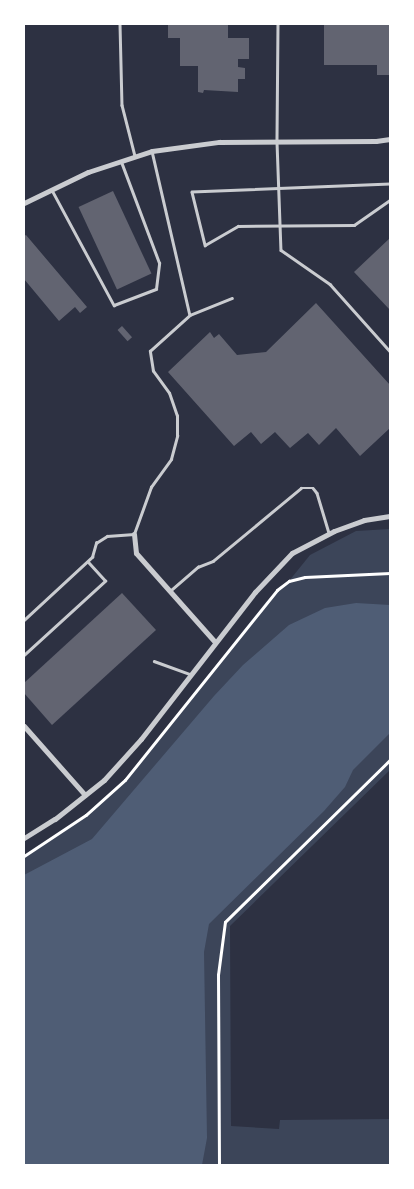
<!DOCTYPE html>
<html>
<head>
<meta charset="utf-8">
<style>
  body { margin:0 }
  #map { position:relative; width:414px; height:1189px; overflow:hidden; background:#2d3142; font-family:"Titillium Web",sans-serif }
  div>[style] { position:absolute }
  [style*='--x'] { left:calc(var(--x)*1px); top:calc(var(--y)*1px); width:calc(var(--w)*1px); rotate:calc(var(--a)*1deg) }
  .green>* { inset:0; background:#3c4559 }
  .water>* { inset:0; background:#4f5d75 }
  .building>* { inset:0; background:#626471; transform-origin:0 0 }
  .path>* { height:2.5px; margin:-1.25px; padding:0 1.25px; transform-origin:1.25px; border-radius:1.25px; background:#fff }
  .service>* { height:2.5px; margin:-1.25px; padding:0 1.25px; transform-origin:1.25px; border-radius:1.25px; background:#caccd0 }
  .minor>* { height:5px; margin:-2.5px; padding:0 2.5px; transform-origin:2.5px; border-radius:2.5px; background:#caccd0 }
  span { translate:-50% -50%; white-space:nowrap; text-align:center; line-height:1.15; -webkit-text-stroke:5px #fff; paint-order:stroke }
  .frame { position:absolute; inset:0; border:25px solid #fff; pointer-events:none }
</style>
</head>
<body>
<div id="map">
  <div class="green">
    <i style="clip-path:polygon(390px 529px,390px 770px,230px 926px,231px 1126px,279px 1129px,280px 1120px,390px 1119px,390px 1165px,24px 1165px,24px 856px,84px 817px,125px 780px,266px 602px,289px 581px,310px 555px,356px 531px)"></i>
  </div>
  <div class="water">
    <i style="clip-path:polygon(356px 603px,390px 605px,390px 733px,353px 770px,345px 787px,324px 811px,209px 924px,204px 952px,207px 1138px,202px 1165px,24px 1165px,24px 875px,92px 839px,214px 696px,243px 665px,289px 625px,325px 608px)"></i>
  </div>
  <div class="building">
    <i style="clip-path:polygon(168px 24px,228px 24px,228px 38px,249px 38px,249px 59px,238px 59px,238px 67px,245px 68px,245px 79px,238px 79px,238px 92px,204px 90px,203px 93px,198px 92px,198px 66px,180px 66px,180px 38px,168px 38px)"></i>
    <i style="clip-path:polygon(324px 24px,390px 24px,390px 75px,377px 75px,377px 65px,324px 65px)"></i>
    <i style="left:113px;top:191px;width:91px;height:38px;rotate:65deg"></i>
    <i style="clip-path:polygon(26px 235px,87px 307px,80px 313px,75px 307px,59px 321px,24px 279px,24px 236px)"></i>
    <i style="clip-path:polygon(390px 238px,390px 310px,354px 272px)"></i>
    <i style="clip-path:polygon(316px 303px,390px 385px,390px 428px,360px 456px,336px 428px,319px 445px,308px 433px,290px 448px,275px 432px,261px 444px,251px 432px,234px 446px,168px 372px,210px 332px,214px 338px,219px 334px,237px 355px,266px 352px)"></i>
    <i style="left:122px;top:326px;width:15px;height:6px;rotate:48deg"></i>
    <i style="clip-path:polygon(122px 593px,156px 630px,52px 725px,24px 693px,24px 683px)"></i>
  </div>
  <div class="path">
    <i style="--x:24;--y:856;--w:74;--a:-33.5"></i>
    <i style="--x:86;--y:815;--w:52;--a:-41.9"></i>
    <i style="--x:125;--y:780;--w:243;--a:-51.3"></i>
    <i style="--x:277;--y:590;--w:15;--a:-37"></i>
    <i style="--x:289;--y:581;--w:16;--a:-14"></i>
    <i style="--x:305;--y:577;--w:85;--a:-2.7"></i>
    <i style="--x:219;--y:1165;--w:190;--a:-90.3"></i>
    <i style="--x:218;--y:975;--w:53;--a:-82.5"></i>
    <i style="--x:225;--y:922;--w:231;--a:-44.5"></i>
  </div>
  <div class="service">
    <i style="--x:120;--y:24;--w:81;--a:88.6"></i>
    <i style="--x:122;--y:105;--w:53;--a:75.7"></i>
    <i style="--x:278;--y:24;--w:118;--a:90.5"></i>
    <i style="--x:277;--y:142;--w:108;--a:87.9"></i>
    <i style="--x:281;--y:250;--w:60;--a:34.8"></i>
    <i style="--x:330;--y:284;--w:90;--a:48.2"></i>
    <i style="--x:152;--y:151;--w:168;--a:77"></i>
    <i style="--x:390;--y:184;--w:198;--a:177.7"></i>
    <i style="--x:192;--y:192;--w:55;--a:76.2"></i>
    <i style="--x:205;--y:245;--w:38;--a:-30"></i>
    <i style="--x:238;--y:226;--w:116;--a:-0.5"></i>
    <i style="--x:354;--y:225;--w:44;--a:-34.8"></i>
    <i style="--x:52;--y:190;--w:131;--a:61.7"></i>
    <i style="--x:114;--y:305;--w:45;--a:-20.9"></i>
    <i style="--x:156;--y:289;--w:26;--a:-83"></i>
    <i style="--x:159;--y:263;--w:108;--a:-110.6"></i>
    <i style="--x:170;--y:591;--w:37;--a:-41"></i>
    <i style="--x:198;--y:567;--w:16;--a:-22"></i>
    <i style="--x:213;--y:561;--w:114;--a:-39.7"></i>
    <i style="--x:301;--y:488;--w:12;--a:0"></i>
    <i style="--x:313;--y:488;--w:6;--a:51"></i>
    <i style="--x:317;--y:493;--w:42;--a:73.3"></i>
    <i style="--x:24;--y:620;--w:93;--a:-42.8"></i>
    <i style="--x:92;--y:557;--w:15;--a:-74"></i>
    <i style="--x:96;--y:543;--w:13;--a:-32"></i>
    <i style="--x:107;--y:536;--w:27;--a:-4"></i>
    <i style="--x:134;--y:534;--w:50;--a:-70.1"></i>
    <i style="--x:151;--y:487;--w:34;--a:-54"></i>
    <i style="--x:171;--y:459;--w:24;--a:-75"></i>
    <i style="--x:177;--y:436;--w:20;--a:-90"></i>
    <i style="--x:177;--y:416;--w:24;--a:-109"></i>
    <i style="--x:169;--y:393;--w:27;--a:-126"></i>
    <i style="--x:153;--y:371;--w:20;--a:-99"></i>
    <i style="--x:150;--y:351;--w:54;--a:-42"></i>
    <i style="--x:190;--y:315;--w:45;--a:-22"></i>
    <i style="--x:24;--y:655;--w:110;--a:-42.4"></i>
    <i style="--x:105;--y:581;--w:25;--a:-132"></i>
    <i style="--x:154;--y:661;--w:38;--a:20"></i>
  </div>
  <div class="minor">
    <i style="--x:24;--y:203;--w:71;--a:-25.8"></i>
    <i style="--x:88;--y:172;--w:67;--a:-18.2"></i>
    <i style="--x:152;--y:151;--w:68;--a:-7.7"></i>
    <i style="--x:219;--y:142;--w:157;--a:-0.4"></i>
    <i style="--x:376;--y:141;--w:14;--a:-8"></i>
    <i style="--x:134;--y:534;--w:19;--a:84"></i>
    <i style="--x:136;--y:553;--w:119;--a:48.4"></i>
    <i style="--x:24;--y:726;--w:92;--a:48.5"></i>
    <i style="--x:24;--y:838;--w:36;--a:-32"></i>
    <i style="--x:55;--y:819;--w:63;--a:-38.5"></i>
    <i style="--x:104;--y:780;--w:55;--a:-47.9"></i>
    <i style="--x:141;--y:739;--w:186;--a:-52.2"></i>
    <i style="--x:255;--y:592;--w:54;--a:-46.5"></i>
    <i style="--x:292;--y:553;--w:47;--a:-27.6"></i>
    <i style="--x:334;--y:531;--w:32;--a:-20"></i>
    <i style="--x:364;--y:520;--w:26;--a:-9"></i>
  </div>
  <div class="frame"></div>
</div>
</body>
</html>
